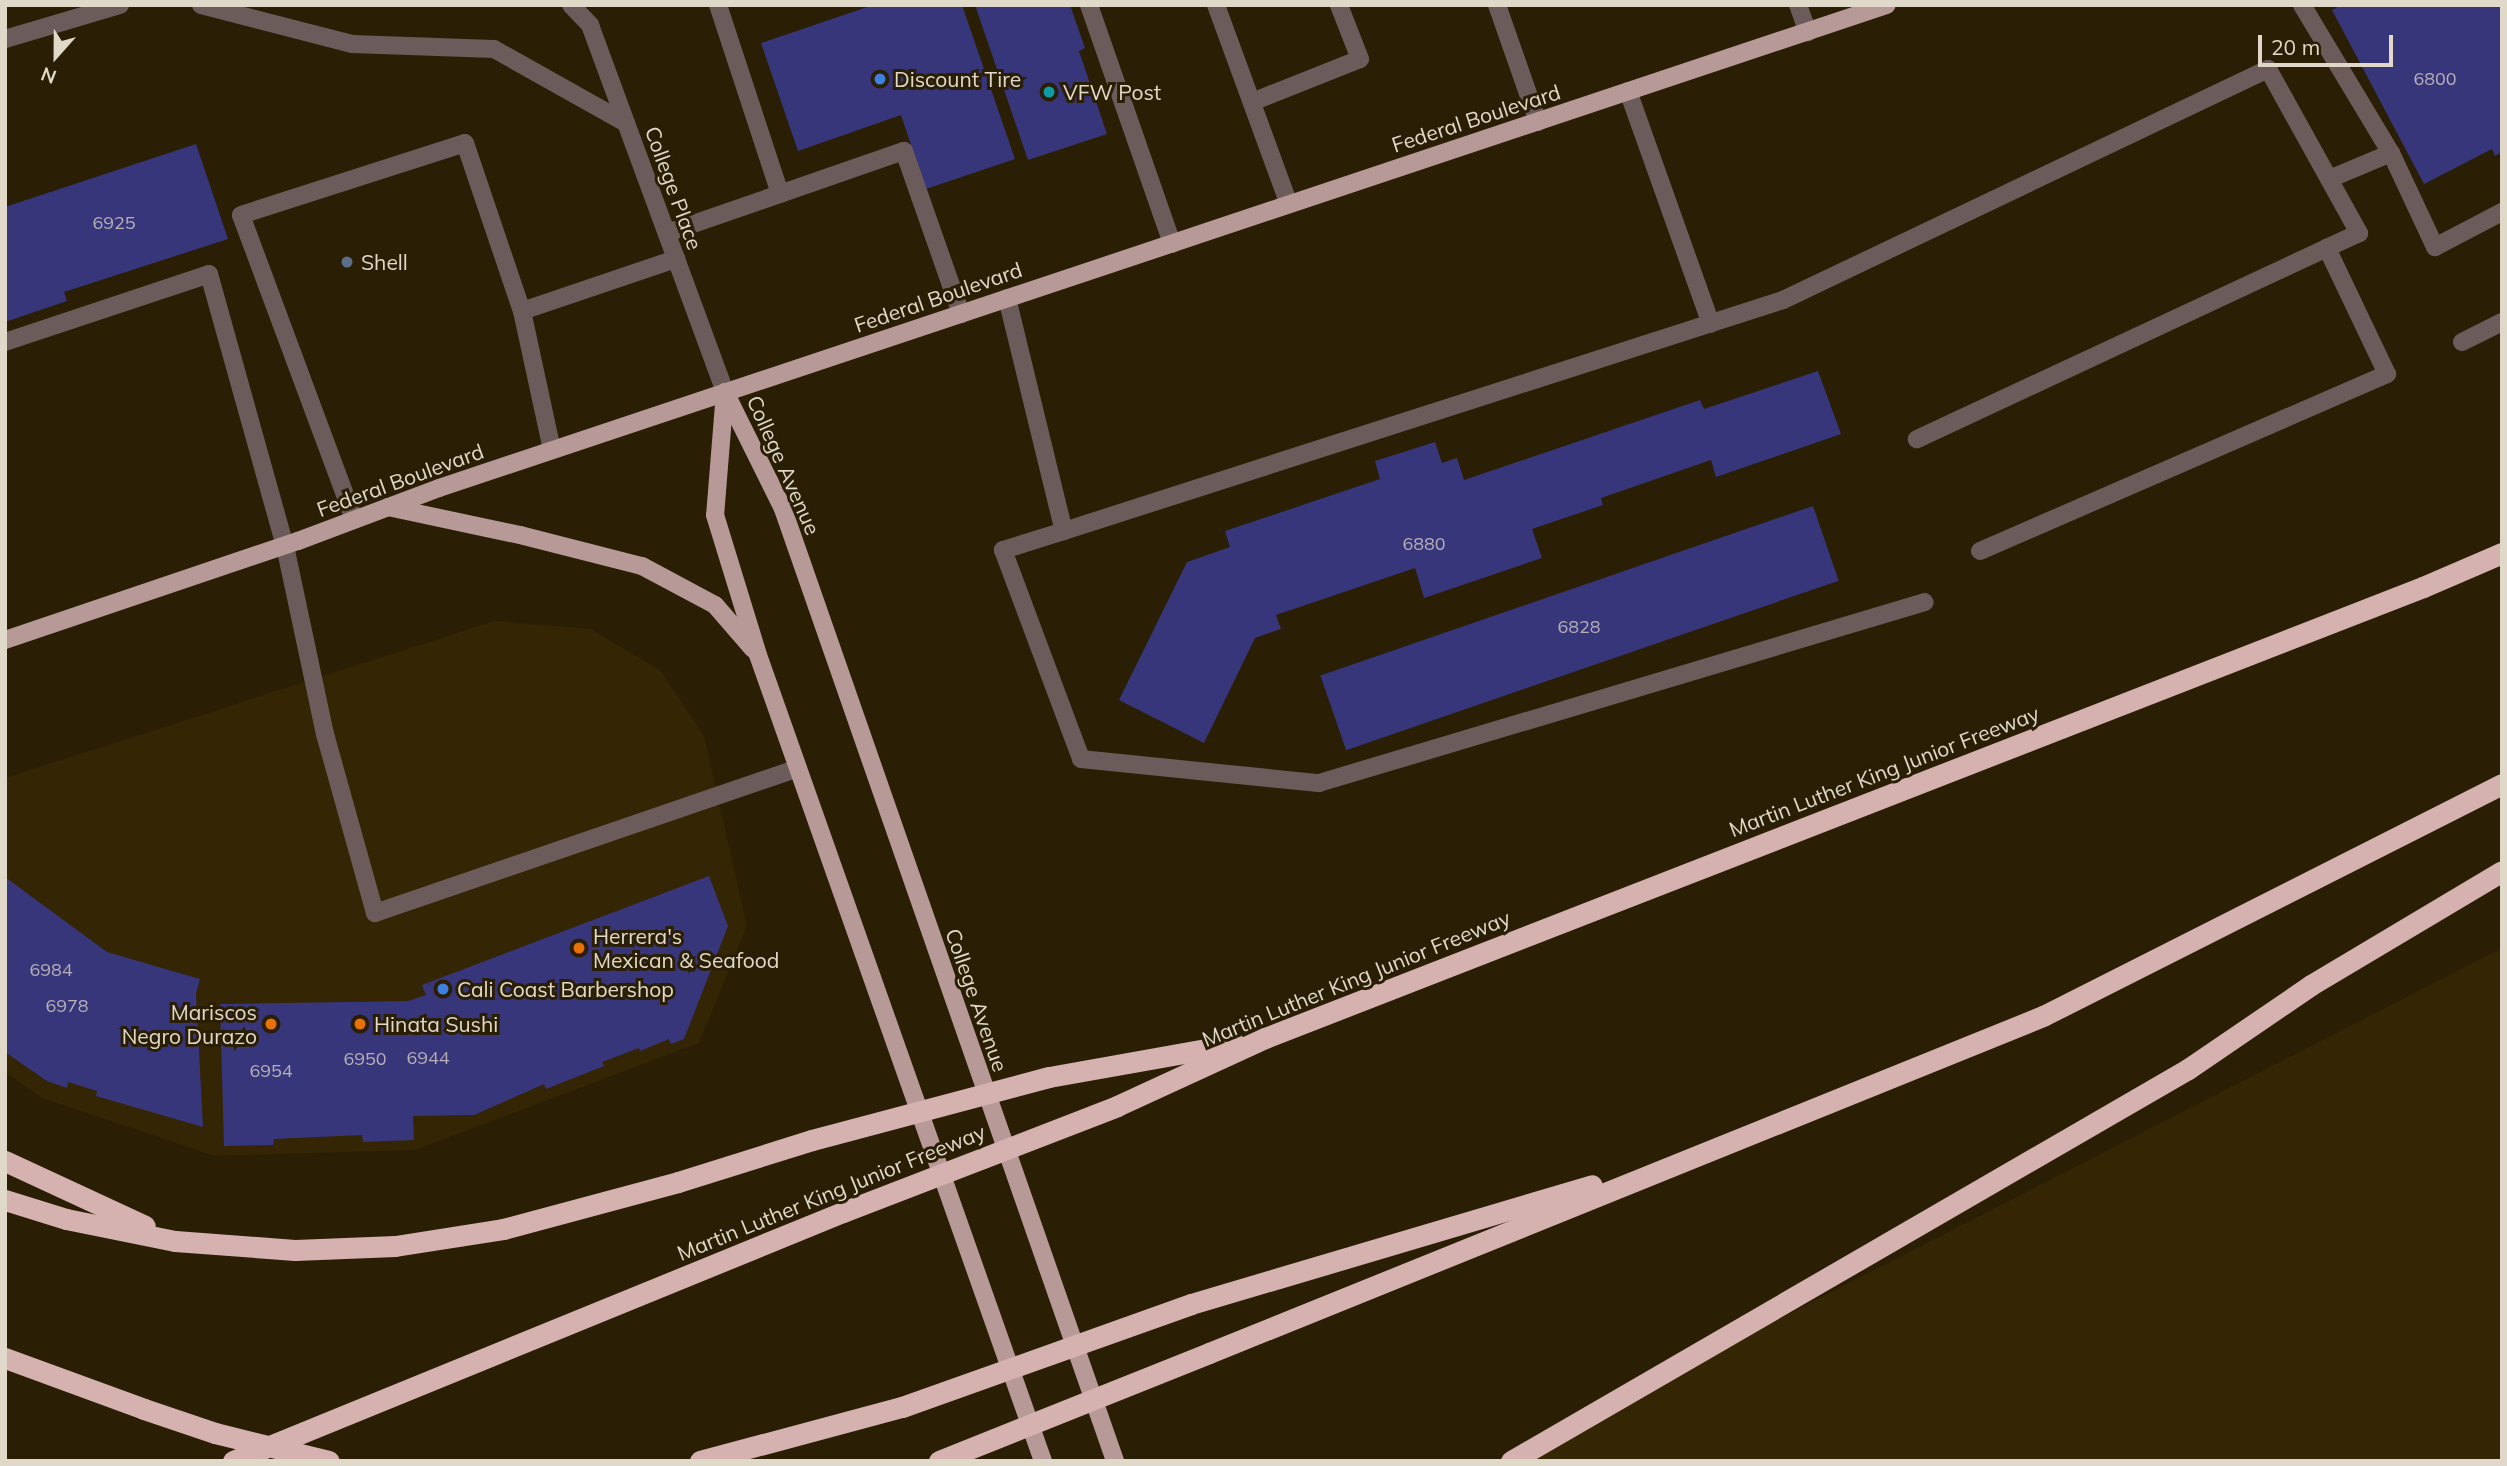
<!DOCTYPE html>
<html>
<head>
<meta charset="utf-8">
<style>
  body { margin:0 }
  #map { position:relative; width:2507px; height:1466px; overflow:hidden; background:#2a1e05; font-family:Mulish,sans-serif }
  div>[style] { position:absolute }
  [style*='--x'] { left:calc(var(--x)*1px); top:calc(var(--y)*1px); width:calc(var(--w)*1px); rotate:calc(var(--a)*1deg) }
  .built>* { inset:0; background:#342504 }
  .building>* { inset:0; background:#38367b; transform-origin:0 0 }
  .minor>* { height:18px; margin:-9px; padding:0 9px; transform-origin:9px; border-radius:9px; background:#6b5c5b }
  .major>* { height:18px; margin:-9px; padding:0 9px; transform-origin:9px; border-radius:9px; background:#b79997 }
  .highway>* { height:21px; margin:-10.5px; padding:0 10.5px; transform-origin:10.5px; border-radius:10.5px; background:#d5b1af }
  .highway-bridge>* { height:21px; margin:-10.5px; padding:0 10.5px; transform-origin:10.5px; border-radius:10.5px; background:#d5b1af }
  .dots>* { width:19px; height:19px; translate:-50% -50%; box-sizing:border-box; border:4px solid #2a1e05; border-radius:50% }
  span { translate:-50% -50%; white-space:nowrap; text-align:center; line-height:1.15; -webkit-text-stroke:6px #2a1e05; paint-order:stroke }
  .number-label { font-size:18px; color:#b6b0b6 }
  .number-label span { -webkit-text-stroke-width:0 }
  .poi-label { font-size:21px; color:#e0d9ca }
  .left { translate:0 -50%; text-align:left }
  .right { translate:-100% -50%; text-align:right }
  .street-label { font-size:21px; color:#e0d9ca }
  .frame { position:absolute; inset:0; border:7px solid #e0d9ca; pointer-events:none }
  .north { position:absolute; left:21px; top:21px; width:70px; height:70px; -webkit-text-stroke:5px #2a1e05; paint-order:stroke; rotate:201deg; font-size:19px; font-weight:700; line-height:28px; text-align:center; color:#e0d9ca }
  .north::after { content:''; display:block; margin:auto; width:24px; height:32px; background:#e0d9ca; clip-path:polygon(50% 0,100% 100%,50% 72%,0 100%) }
  .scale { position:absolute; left:2258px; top:35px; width:135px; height:32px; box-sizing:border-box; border:4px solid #e0d9ca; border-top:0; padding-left:9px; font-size:21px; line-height:24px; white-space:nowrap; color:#e0d9ca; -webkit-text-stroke:5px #2a1e05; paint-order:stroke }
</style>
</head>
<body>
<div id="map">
  <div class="built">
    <i style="clip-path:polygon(494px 621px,590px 629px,660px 670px,704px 736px,747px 926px,699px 1043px,415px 1150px,214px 1156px,42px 1098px,5px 1072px,5px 778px)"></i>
    <i style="clip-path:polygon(2502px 948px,2502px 1461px,1502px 1461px)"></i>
  </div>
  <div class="building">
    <i style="clip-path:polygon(873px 5px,962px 5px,1015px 159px,926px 189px,901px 115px,798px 151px,761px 43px)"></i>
    <i style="clip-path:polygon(975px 5px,1070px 5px,1085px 48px,1079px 51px,1107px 134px,1028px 160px)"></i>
    <i style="clip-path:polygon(2341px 5px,2502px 5px,2502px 152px,2495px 156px,2492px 149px,2424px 184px,2332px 10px)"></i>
    <i style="clip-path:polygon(196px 144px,228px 239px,64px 292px,67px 301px,5px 322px,5px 207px)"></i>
    <i style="clip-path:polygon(1818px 371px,1841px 434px,1716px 477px,1711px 460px,1601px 498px,1603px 505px,1532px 529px,1542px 558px,1424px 598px,1415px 568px,1276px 615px,1281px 629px,1255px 638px,1204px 743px,1119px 700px,1187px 562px,1230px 547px,1225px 531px,1380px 479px,1375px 461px,1435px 442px,1442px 463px,1457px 458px,1464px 480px,1700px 400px,1704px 409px)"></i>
    <i style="left:1813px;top:506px;width:79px;height:521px;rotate:71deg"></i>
    <i style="clip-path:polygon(709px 876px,728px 926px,684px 1039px,671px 1044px,669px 1039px,640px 1051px,639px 1048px,602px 1062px,604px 1066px,546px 1089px,544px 1084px,474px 1115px,413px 1116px,414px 1140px,363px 1142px,362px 1135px,274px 1139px,273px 1145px,224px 1146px,220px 1004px,408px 1001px,426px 995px,422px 985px)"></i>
    <i style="clip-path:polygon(5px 877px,107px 952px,200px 979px,196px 994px,203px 1127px,96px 1096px,97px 1091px,68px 1082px,67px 1088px,47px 1081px,5px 1052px)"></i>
  </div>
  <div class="minor">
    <i style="--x:201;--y:5;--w:156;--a:14.5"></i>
    <i style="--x:352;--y:44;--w:142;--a:2"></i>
    <i style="--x:494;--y:49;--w:151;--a:29.3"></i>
    <i style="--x:571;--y:5;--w:28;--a:46"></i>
    <i style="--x:590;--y:25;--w:391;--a:69.8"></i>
    <i style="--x:718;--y:5;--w:199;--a:71.8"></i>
    <i style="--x:1089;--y:5;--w:253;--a:70.8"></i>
    <i style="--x:1216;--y:5;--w:212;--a:69.9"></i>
    <i style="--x:1497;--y:5;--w:124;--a:70.7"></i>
    <i style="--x:1798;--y:5;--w:29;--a:70"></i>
    <i style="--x:2302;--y:5;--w:173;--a:59"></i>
    <i style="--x:2391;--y:153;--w:67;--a:157.2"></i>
    <i style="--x:5;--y:39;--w:120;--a:-16.5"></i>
    <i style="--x:1628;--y:91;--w:247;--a:70.4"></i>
    <i style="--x:1252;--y:102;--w:116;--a:-21.7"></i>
    <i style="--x:1360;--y:59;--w:58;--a:-111.3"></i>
    <i style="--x:2391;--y:153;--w:104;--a:64.9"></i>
    <i style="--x:2435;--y:247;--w:76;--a:-27.6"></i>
    <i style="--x:667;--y:233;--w:251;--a:-19.1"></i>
    <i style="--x:904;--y:151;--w:173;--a:70.7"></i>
    <i style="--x:1007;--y:298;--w:240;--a:76.3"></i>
    <i style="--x:1064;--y:531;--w:64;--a:162.7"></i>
    <i style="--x:1003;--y:550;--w:223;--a:69.5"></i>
    <i style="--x:1081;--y:759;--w:239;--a:5.8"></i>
    <i style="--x:1319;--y:783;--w:632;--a:-16.63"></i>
    <i style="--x:522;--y:311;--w:163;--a:-18.7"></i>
    <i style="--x:5;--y:342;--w:215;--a:-18.4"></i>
    <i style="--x:209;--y:274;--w:282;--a:74.4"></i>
    <i style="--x:285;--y:546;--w:192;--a:78"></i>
    <i style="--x:325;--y:734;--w:186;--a:74.4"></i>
    <i style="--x:375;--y:913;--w:447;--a:-18.9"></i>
    <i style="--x:2462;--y:342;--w:45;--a:-26.6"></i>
    <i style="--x:354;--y:519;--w:324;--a:-110.4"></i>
    <i style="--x:241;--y:215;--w:235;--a:-17.8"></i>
    <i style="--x:465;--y:143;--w:177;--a:71.3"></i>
    <i style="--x:522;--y:311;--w:142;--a:77.8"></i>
    <i style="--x:1064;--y:531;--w:755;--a:-17.81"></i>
    <i style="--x:1783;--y:300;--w:537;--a:-25.47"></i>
    <i style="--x:2268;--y:69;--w:188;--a:61"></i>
    <i style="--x:2359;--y:233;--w:488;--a:155"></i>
    <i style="--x:1980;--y:551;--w:444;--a:-23.5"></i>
    <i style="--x:2387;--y:374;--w:140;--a:-115.5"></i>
  </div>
  <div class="major">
    <i style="--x:725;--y:392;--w:131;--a:63.6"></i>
    <i style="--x:783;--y:509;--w:1008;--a:70.77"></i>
    <i style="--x:725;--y:392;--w:123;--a:94.6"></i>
    <i style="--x:715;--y:515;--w:146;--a:72.9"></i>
    <i style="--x:758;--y:655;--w:855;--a:70.53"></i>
    <i style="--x:388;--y:507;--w:135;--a:12"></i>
    <i style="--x:520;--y:535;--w:126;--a:14.3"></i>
    <i style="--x:642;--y:566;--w:83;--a:28.1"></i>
    <i style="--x:715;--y:605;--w:58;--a:49.2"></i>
    <i style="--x:5;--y:640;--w:309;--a:-18.7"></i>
    <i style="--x:298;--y:541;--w:151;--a:-20.6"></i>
    <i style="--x:439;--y:488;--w:1526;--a:-18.45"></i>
  </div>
  <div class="highway">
    <i style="--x:1049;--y:1077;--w:189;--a:-10.1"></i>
    <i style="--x:1117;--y:1106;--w:163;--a:-24.7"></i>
    <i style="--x:1265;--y:1038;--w:1243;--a:-21.28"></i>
    <i style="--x:2423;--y:587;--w:86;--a:-23.3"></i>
    <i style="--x:5;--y:1161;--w:154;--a:24.9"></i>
    <i style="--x:5;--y:1200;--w:64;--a:17.3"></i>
    <i style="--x:66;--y:1219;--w:111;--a:11.4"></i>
    <i style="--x:175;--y:1241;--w:120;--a:4.3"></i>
    <i style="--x:295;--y:1250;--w:100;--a:-2.3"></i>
    <i style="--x:395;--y:1246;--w:109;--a:-8.9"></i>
    <i style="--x:503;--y:1229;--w:181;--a:-15"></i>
    <i style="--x:678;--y:1182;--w:140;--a:-17.4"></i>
    <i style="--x:1191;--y:1304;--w:418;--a:-16.5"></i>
    <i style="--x:1209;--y:1353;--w:900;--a:-22"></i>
    <i style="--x:2043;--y:1016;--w:514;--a:-26.81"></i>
    <i style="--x:5;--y:1358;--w:148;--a:20.1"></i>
    <i style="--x:233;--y:1461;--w:659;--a:-22.21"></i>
    <i style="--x:700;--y:1461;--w:209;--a:-15"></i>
    <i style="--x:1511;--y:1461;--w:782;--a:-30.07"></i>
    <i style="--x:2188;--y:1069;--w:149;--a:-34.3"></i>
    <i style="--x:2311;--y:985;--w:222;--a:-30.8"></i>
  </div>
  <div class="highway-bridge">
    <i style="--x:812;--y:1140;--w:245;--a:-14.9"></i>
    <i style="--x:843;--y:1212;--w:294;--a:-21.1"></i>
    <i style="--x:902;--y:1407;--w:307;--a:-19.6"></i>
    <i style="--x:144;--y:1409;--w:75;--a:18.7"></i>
    <i style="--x:215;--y:1433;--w:117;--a:13.8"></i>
    <i style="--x:939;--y:1461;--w:291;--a:-21.8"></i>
  </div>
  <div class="dots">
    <i style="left:880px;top:79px;background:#3f7fe0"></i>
    <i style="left:1049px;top:92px;background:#0f9aa8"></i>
    <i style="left:347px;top:262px;background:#5c6f8a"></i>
    <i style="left:579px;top:948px;background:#e8710a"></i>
    <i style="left:443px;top:989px;background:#3f7fe0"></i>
    <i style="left:271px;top:1024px;background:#e8710a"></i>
    <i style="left:360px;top:1024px;background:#e8710a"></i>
  </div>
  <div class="number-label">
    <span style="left:2435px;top:79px">6800</span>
    <span style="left:114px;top:223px">6925</span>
    <span style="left:1424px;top:544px">6880</span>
    <span style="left:1579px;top:627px">6828</span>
    <span style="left:51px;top:970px">6984</span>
    <span style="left:67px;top:1006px">6978</span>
    <span style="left:428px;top:1058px">6944</span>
    <span style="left:365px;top:1059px">6950</span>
    <span style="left:271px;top:1071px">6954</span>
  </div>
  <div class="poi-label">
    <span class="left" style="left:894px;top:79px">Discount Tire</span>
    <span class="left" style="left:1063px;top:92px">VFW Post</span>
    <span class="left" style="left:361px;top:262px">Shell</span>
    <span class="left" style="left:593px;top:948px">Herrera's<br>Mexican &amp; Seafood</span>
    <span class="left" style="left:457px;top:989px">Cali Coast Barbershop</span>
    <span class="right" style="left:257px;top:1024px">Mariscos<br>Negro Durazo</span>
    <span class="left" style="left:374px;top:1024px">Hinata Sushi</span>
  </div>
  <div class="street-label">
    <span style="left:1476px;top:118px;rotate:-18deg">Federal Boulevard</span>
    <span style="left:674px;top:188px;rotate:70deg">College Place</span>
    <span style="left:938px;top:297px;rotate:-19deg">Federal Boulevard</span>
    <span style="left:784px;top:465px;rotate:66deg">College Avenue</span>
    <span style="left:400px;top:480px;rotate:-20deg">Federal Boulevard</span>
    <span style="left:1884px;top:771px;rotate:-21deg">Martin Luther King Junior Freeway</span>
    <span style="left:1356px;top:978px;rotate:-22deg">Martin Luther King Junior Freeway</span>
    <span style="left:977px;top:1000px;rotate:71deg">College Avenue</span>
    <span style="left:831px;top:1192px;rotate:-22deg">Martin Luther King Junior Freeway</span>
  </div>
  <div class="frame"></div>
  <div class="north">N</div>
  <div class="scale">20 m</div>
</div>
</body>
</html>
